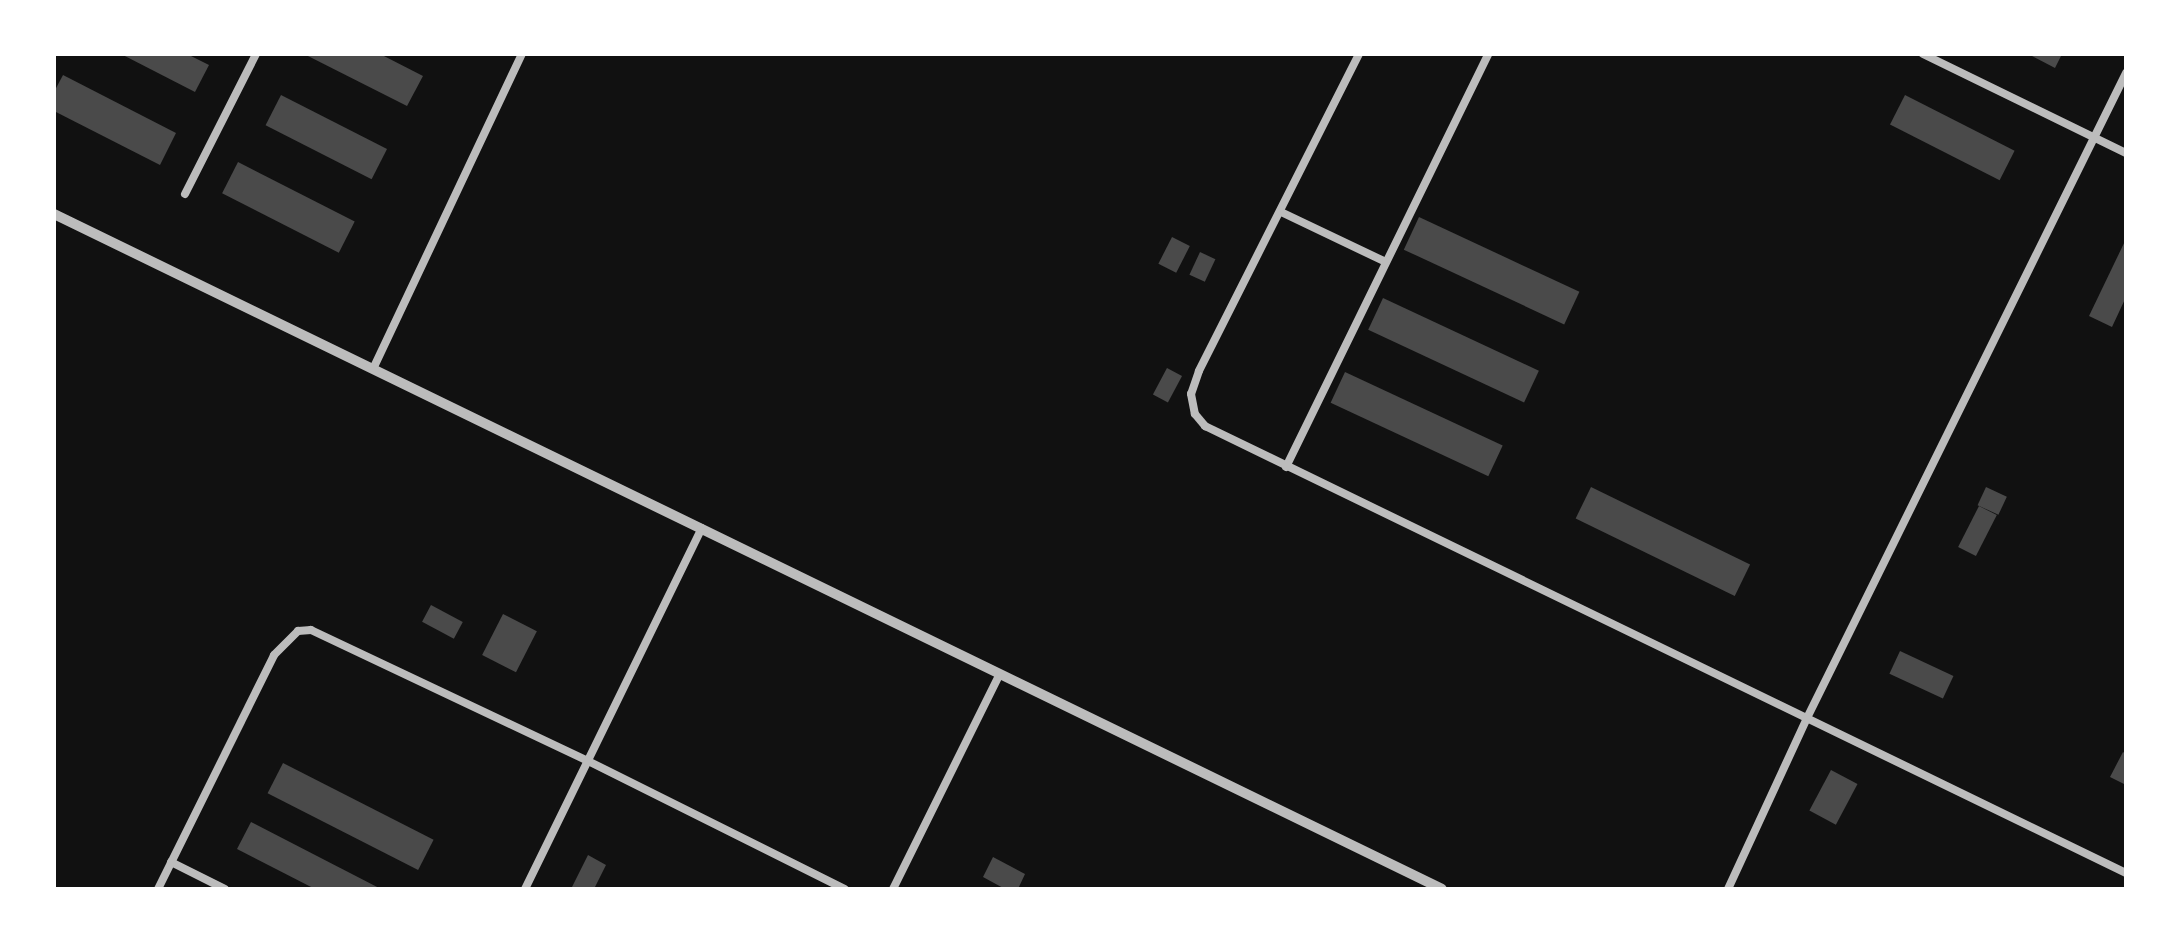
<!DOCTYPE html>
<html>
<head>
<meta charset="utf-8">
<style>
  body { margin:0 }
  #map { position:relative; width:2180px; height:943px; overflow:hidden; background:#111; font-family:Ubuntu,sans-serif }
  div>[style] { position:absolute }
  [style*='--x'] { left:calc(var(--x)*1px); top:calc(var(--y)*1px); width:calc(var(--w)*1px); rotate:calc(var(--a)*1deg) }
  .building>* { inset:0; background:#4a4a4a; transform-origin:0 0 }
  .minor>* { height:8px; margin:-4px; padding:0 4px; transform-origin:4px; border-radius:4px; background:#bcbcbc }
  .tertiary>* { height:10px; margin:-5px; padding:0 5px; transform-origin:5px; border-radius:5px; background:#bcbcbc }
  span { translate:-50% -50%; white-space:nowrap; text-align:center; line-height:1.15; -webkit-text-stroke:6px #fff; paint-order:stroke }
  .frame { position:absolute; inset:0; border:56px solid #fff; pointer-events:none }
</style>
</head>
<body>
<div id="map">
  <div class="building">
    <i style="clip-path:polygon(121px 54px,187px 54px,209px 65px,195px 92px)"></i>
    <i style="clip-path:polygon(304px 54px,380px 54px,423px 76px,407px 106px)"></i>
    <i style="clip-path:polygon(2028px 54px,2062px 54px,2055px 68px)"></i>
    <i style="clip-path:polygon(63px 75px,176px 133px,160px 165px,54px 111px,54px 92px)"></i>
    <i style="left:281px;top:95px;width:119px;height:34px;rotate:27deg"></i>
    <i style="left:1905px;top:95px;width:123px;height:33px;rotate:27deg"></i>
    <i style="left:238px;top:162px;width:131px;height:35px;rotate:27deg"></i>
    <i style="left:1419px;top:217px;width:177px;height:36px;rotate:25deg"></i>
    <i style="left:1172px;top:237px;width:20px;height:30px;rotate:27deg"></i>
    <i style="clip-path:polygon(2126px 239px,2126px 297px,2112px 327px,2089px 316px)"></i>
    <i style="left:1200px;top:252px;width:17px;height:25px;rotate:25deg"></i>
    <i style="left:1383px;top:298px;width:172px;height:35px;rotate:25deg"></i>
    <i style="left:1167px;top:368px;width:17px;height:30px;rotate:28deg"></i>
    <i style="left:1345px;top:372px;width:174px;height:34px;rotate:25deg"></i>
    <i style="left:1591px;top:487px;width:177px;height:35px;rotate:26deg"></i>
    <i style="left:1986px;top:487px;width:23px;height:20px;rotate:25deg"></i>
    <i style="left:1979px;top:506px;width:20px;height:46px;rotate:27deg"></i>
    <i style="left:431px;top:605px;width:36px;height:19px;rotate:28deg"></i>
    <i style="left:503px;top:614px;width:38px;height:46px;rotate:27deg"></i>
    <i style="left:1900px;top:651px;width:59px;height:25px;rotate:25deg"></i>
    <i style="clip-path:polygon(2123px 752px,2126px 754px,2126px 785px,2110px 777px)"></i>
    <i style="left:283px;top:763px;width:169px;height:34px;rotate:27deg"></i>
    <i style="left:1831px;top:770px;width:30px;height:46px;rotate:28deg"></i>
    <i style="clip-path:polygon(251px 822px,381px 889px,315px 889px,237px 849px)"></i>
    <i style="clip-path:polygon(588px 855px,606px 865px,594px 889px,571px 889px)"></i>
    <i style="clip-path:polygon(993px 857px,1025px 874px,1018px 889px,1005px 889px,983px 877px)"></i>
  </div>
  <div class="minor">
    <i style="--x:1359;--y:54;--w:355;--a:116.8"></i>
    <i style="--x:1199;--y:371;--w:24;--a:109"></i>
    <i style="--x:1191;--y:394;--w:20;--a:79"></i>
    <i style="--x:1195;--y:414;--w:16;--a:50"></i>
    <i style="--x:1205;--y:426;--w:1024;--a:25.89"></i>
    <i style="--x:1923;--y:54;--w:226;--a:26"></i>
    <i style="--x:185;--y:194;--w:157;--a:-63.1"></i>
    <i style="--x:1281;--y:212;--w:116;--a:25.5"></i>
    <i style="--x:373;--y:369;--w:348;--a:-64.7"></i>
    <i style="--x:1286;--y:467;--w:460;--a:-63.9"></i>
    <i style="--x:171;--y:862;--w:60;--a:26.6"></i>
    <i style="--x:158;--y:889;--w:261;--a:-63.6"></i>
    <i style="--x:274;--y:655;--w:34;--a:-45"></i>
    <i style="--x:298;--y:631;--w:13;--a:-4"></i>
    <i style="--x:311;--y:630;--w:306;--a:25.3"></i>
    <i style="--x:588;--y:761;--w:287;--a:26.5"></i>
    <i style="--x:525;--y:889;--w:402;--a:-63.9"></i>
    <i style="--x:893;--y:889;--w:239;--a:-63.6"></i>
    <i style="--x:1728;--y:889;--w:188;--a:-65.2"></i>
    <i style="--x:1807;--y:718;--w:720;--a:-63.68"></i>
  </div>
  <div class="tertiary">
    <i style="--x:54;--y:214;--w:1543;--a:25.93"></i>
  </div>
  <div class="frame"></div>
</div>
</body>
</html>
